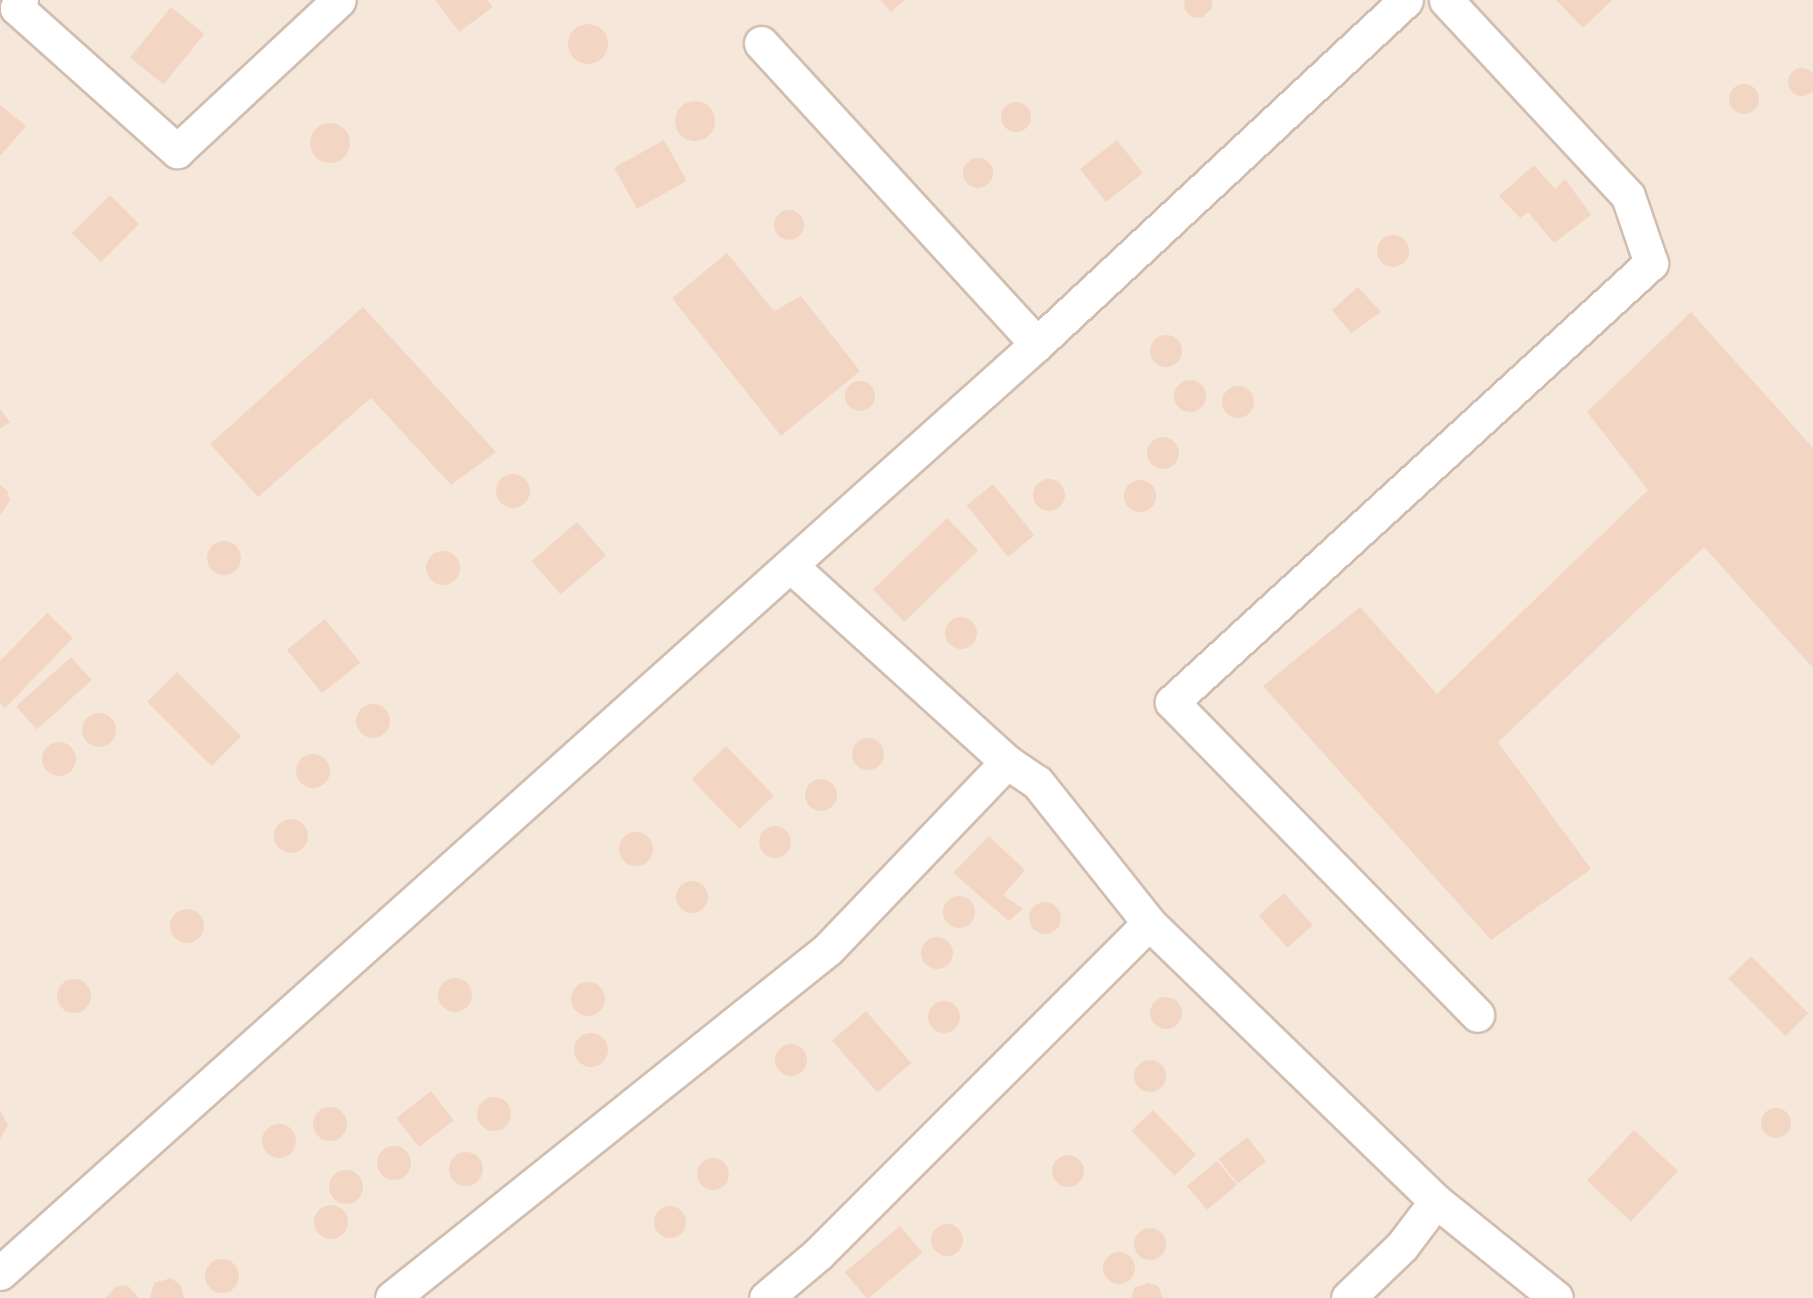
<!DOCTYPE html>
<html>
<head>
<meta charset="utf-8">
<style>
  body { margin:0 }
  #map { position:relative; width:1813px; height:1298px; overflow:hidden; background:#fdf6ec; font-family:Inter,sans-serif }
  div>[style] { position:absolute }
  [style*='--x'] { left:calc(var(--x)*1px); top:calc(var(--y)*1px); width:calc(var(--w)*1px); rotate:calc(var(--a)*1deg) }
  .residential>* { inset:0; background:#f5e8da; transform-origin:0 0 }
  .building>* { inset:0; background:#f3d5c3; transform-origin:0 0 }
  .round { border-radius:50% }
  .roads { filter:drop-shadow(2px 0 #d1beb0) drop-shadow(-2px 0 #d1beb0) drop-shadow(0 2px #d1beb0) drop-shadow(0 -2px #d1beb0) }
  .minor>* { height:33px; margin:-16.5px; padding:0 16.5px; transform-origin:16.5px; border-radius:16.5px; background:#fff }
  span { translate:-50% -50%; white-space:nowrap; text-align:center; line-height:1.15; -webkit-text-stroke:5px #fffaf3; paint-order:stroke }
</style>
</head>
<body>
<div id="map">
  <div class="residential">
    <i style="left:0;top:0;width:1813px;height:1298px"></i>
  </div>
  <div class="building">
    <i style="clip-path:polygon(435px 0,487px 0,493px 7px,459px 32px)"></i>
    <i style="clip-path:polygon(880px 0,905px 0,891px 12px)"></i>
    <i style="clip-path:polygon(1184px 0,1212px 0,1212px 8px,1202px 18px,1192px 17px,1185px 10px)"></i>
    <i style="clip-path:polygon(1556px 0,1612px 0,1583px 28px)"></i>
    <i style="left:171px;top:7px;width:43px;height:65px;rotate:39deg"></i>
    <i class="round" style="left:568px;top:24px;width:40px;height:40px"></i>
    <i class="round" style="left:1788px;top:68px;width:28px;height:28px"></i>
    <i class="round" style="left:1729px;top:84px;width:30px;height:30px"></i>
    <i class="round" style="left:675px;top:101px;width:40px;height:40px"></i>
    <i class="round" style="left:1001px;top:102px;width:30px;height:30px"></i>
    <i style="clip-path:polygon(0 105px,26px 126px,0 156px)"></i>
    <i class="round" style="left:310px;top:123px;width:40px;height:40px"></i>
    <i style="left:664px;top:140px;width:47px;height:57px;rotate:61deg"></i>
    <i style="left:1117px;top:140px;width:42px;height:47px;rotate:52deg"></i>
    <i class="round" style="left:963px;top:158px;width:30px;height:30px"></i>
    <i style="clip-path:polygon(1534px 165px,1555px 189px,1565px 179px,1591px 215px,1554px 243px,1528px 212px,1520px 218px,1499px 196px)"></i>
    <i style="left:110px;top:195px;width:41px;height:54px;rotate:45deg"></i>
    <i class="round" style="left:774px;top:210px;width:30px;height:30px"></i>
    <i class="round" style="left:1377px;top:235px;width:32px;height:32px"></i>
    <i style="clip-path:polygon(727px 253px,774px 311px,801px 296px,860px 371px,781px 436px,672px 298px)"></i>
    <i style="clip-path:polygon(1358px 287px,1381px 312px,1351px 333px,1332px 310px)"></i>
    <i style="clip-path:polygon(363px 307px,496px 452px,451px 485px,371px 398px,258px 497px,210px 444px)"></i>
    <i style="clip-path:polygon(1691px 312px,1813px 448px,1813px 668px,1704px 547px,1498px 742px,1591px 869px,1491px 940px,1263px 686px,1360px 607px,1437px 694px,1648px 490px,1587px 412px)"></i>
    <i class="round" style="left:1150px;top:335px;width:32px;height:32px"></i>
    <i class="round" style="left:1174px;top:380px;width:32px;height:32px"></i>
    <i class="round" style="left:845px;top:381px;width:30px;height:30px"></i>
    <i class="round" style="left:1222px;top:386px;width:32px;height:32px"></i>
    <i style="clip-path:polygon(0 409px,10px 422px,0 429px)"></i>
    <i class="round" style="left:1147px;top:437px;width:32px;height:32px"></i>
    <i class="round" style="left:496px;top:474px;width:34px;height:34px"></i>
    <i class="round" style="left:1033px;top:479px;width:32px;height:32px"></i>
    <i class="round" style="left:1124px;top:480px;width:32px;height:32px"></i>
    <i style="left:993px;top:484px;width:66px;height:34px;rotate:51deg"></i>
    <i style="clip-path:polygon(0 485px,7px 490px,10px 500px,0 516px)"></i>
    <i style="left:947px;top:518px;width:45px;height:103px;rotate:46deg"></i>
    <i style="left:577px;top:522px;width:44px;height:60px;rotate:49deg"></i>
    <i class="round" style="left:207px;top:541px;width:34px;height:34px"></i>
    <i class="round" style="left:426px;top:551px;width:34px;height:34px"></i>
    <i style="clip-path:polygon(47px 613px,73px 638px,5px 708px,0 703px,0 661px)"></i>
    <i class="round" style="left:945px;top:617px;width:32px;height:32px"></i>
    <i style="left:325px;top:619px;width:56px;height:49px;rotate:51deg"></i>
    <i style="left:71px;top:657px;width:31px;height:74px;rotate:48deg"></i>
    <i style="left:177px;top:672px;width:91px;height:42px;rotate:45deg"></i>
    <i class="round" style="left:356px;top:704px;width:34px;height:34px"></i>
    <i class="round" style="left:82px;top:713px;width:34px;height:34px"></i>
    <i class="round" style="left:852px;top:738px;width:32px;height:32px"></i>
    <i class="round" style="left:42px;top:742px;width:34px;height:34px"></i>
    <i style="left:726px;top:746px;width:69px;height:48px;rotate:46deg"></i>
    <i class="round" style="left:296px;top:754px;width:34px;height:34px"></i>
    <i class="round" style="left:805px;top:779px;width:32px;height:32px"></i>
    <i class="round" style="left:274px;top:819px;width:34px;height:34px"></i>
    <i class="round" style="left:759px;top:826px;width:32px;height:32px"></i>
    <i class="round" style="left:619px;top:832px;width:34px;height:34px"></i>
    <i style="clip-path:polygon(989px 836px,1025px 870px,1003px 895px,1023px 909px,1009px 921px,953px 873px)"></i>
    <i class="round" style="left:676px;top:881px;width:32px;height:32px"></i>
    <i style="left:1284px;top:893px;width:43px;height:34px;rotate:48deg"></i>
    <i class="round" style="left:943px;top:896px;width:32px;height:32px"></i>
    <i class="round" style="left:1029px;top:902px;width:32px;height:32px"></i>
    <i class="round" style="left:170px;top:909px;width:34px;height:34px"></i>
    <i class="round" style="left:921px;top:937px;width:32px;height:32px"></i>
    <i style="left:1751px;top:956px;width:81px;height:32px;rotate:45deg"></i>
    <i class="round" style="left:438px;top:978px;width:34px;height:34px"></i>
    <i class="round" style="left:57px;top:979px;width:34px;height:34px"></i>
    <i class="round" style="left:571px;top:982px;width:34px;height:34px"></i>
    <i class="round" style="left:1150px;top:997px;width:32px;height:32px"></i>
    <i class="round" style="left:928px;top:1001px;width:32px;height:32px"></i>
    <i style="left:866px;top:1011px;width:69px;height:45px;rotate:49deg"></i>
    <i class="round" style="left:574px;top:1033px;width:34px;height:34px"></i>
    <i class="round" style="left:775px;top:1044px;width:32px;height:32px"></i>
    <i class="round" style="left:1134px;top:1060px;width:32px;height:32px"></i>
    <i style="left:431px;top:1091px;width:37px;height:44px;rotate:52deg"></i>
    <i class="round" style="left:477px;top:1097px;width:34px;height:34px"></i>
    <i class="round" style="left:313px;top:1107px;width:34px;height:34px"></i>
    <i class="round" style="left:1761px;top:1108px;width:30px;height:30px"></i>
    <i style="clip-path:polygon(0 1110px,8px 1125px,0 1140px)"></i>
    <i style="left:1153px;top:1110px;width:62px;height:30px;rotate:46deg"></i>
    <i class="round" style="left:262px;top:1124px;width:34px;height:34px"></i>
    <i style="left:1634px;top:1130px;width:60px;height:69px;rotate:43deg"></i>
    <i style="left:1247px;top:1137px;width:31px;height:36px;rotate:52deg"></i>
    <i class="round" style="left:377px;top:1146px;width:34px;height:34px"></i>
    <i class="round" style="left:449px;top:1152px;width:34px;height:34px"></i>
    <i class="round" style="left:1052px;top:1155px;width:32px;height:32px"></i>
    <i class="round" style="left:697px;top:1158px;width:32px;height:32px"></i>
    <i style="left:1217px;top:1161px;width:31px;height:39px;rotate:50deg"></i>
    <i class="round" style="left:329px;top:1170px;width:34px;height:34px"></i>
    <i class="round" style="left:314px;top:1205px;width:34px;height:34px"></i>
    <i class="round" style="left:654px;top:1206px;width:32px;height:32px"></i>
    <i class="round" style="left:931px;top:1224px;width:32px;height:32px"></i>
    <i style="left:900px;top:1226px;width:35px;height:72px;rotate:50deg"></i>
    <i class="round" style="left:1134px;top:1228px;width:32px;height:32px"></i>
    <i class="round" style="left:1103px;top:1252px;width:32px;height:32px"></i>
    <i class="round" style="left:205px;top:1259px;width:34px;height:34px"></i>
    <i style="clip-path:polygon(171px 1278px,181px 1285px,184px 1298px,150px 1298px,154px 1283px)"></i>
    <i style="clip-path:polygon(1148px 1283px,1158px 1286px,1163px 1298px,1131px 1298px,1134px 1288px)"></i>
    <i style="clip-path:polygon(127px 1285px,139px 1298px,106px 1298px,115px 1287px)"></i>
  </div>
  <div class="roads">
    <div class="minor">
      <i style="--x:21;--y:0;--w:9;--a:117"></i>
      <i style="--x:17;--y:8;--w:215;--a:41.8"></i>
      <i style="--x:177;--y:151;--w:221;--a:-43"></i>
      <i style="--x:1446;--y:0;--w:267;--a:47.1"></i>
      <i style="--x:1628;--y:196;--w:71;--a:71.1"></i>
      <i style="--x:1651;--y:263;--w:650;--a:137.49"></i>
      <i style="--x:1172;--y:702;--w:437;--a:45.7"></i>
      <i style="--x:761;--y:43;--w:408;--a:47.5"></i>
      <i style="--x:791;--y:566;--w:292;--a:42.2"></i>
      <i style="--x:1007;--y:762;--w:36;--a:34"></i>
      <i style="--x:1037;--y:782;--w:180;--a:51.5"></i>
      <i style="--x:1149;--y:923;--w:400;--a:44.1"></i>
      <i style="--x:1436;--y:1201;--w:154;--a:38.9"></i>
      <i style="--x:0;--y:1273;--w:1392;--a:-41.86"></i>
      <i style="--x:1037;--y:344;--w:504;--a:-42.99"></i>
      <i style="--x:392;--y:1298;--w:558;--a:-38.68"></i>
      <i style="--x:828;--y:949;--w:259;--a:-46.3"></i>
      <i style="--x:766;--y:1298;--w:68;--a:-40.2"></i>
      <i style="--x:818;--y:1254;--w:468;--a:-45"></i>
      <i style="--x:1348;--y:1298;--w:75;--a:-43.9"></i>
      <i style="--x:1402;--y:1246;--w:56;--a:-52.9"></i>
    </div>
  </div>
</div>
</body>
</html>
